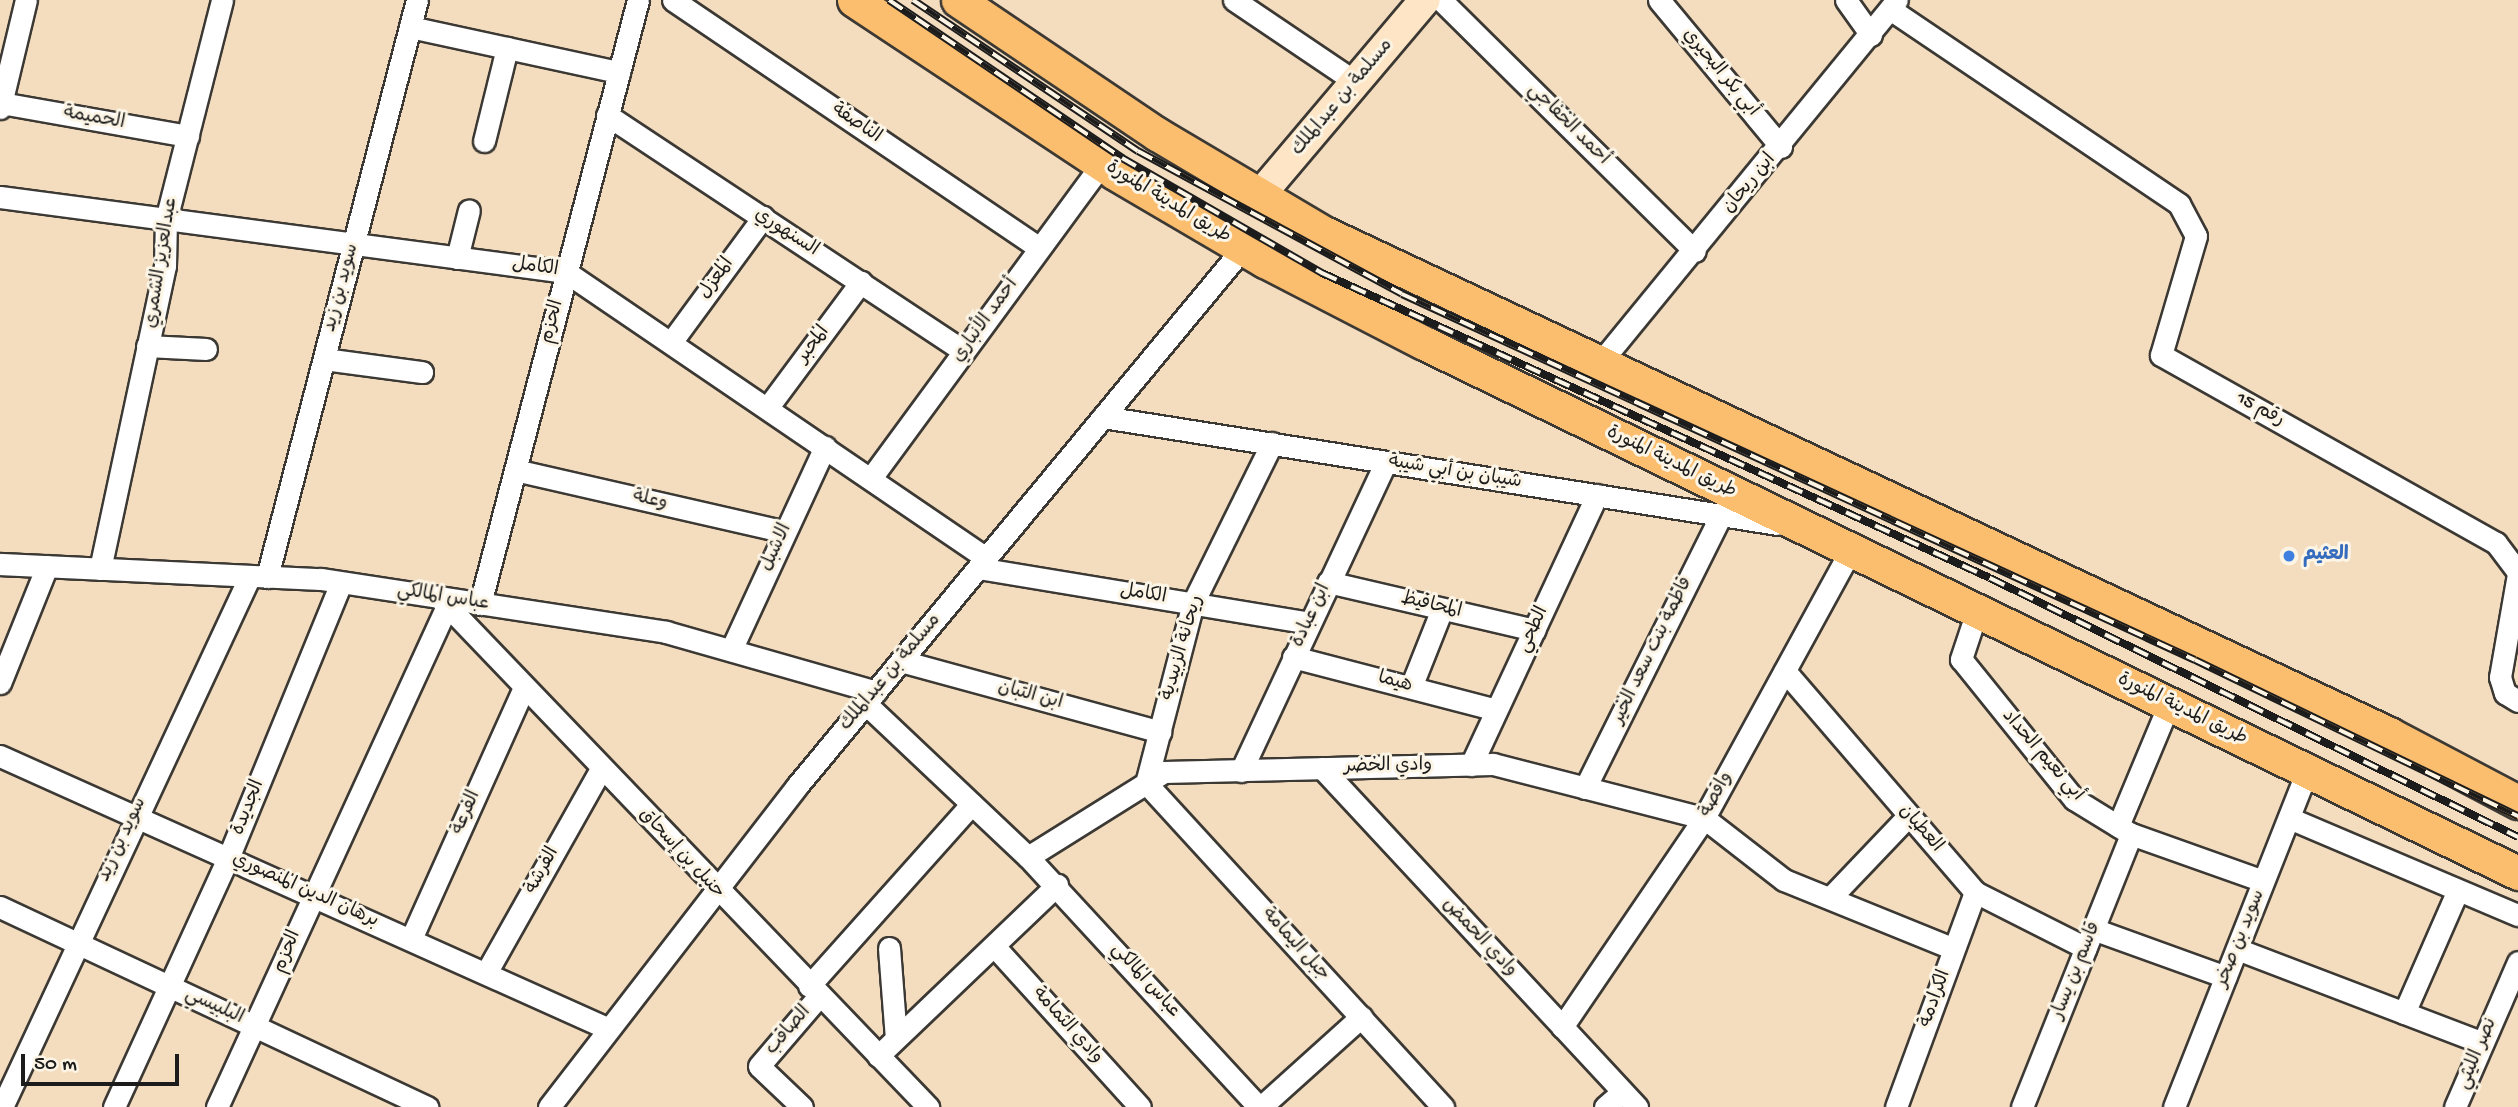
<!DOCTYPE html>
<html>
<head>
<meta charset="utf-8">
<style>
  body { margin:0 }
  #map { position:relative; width:2518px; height:1107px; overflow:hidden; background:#f4ddbf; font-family:"Gochi Hand","Playpen Sans Arabic",sans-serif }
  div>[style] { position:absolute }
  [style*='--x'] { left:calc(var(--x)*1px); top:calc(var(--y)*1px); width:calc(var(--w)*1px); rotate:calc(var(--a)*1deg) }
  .roads { filter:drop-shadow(2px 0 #3c3934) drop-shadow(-2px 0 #3c3934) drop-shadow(0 2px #3c3934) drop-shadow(0 -2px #3c3934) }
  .street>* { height:21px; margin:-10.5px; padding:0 10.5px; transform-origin:10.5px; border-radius:10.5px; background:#fff }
  .secondary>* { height:30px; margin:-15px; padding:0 15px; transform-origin:15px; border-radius:15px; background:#fde5c5 }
  .primary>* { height:33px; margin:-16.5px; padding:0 16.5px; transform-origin:16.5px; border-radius:16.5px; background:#fbbd6e }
  .rail>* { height:8px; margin-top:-4px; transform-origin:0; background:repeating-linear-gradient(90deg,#fcf5e5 0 16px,#1c1c1c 0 32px); box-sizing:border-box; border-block:2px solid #1c1c1c }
  .dots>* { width:19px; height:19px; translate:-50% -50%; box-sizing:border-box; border:4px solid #fcf5e5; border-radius:50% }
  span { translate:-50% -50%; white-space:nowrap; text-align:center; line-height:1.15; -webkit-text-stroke:6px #fcf5e5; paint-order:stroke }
  .street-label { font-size:19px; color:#1c1c1c }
  .shop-label { font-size:19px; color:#366cbe; font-weight:700 }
  .left { translate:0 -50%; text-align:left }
  .scale { position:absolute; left:21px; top:1054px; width:158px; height:32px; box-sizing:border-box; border:4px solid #1c1c1c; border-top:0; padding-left:9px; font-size:21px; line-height:24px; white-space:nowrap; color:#1c1c1c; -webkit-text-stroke:5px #fcf5e5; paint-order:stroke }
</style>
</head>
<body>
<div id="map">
  <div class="roads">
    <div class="street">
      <i style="--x:673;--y:0;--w:442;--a:34.1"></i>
      <i style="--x:1234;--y:0;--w:148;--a:34"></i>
      <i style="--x:1441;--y:0;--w:357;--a:44.7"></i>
      <i style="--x:1659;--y:0;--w:191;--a:50.3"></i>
      <i style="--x:1846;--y:0;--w:43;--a:54.5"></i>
      <i style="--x:1890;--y:9;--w:349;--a:34"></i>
      <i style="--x:2179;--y:204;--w:36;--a:62"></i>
      <i style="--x:2196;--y:236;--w:124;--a:106.4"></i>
      <i style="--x:2161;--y:355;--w:384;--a:29.3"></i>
      <i style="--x:2496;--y:543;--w:36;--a:53"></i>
      <i style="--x:410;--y:27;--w:214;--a:12.2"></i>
      <i style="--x:1;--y:103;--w:190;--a:10"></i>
      <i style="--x:0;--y:108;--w:111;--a:-76.5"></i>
      <i style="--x:607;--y:115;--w:428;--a:33.5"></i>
      <i style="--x:484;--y:141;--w:96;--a:-76.1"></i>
      <i style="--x:0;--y:197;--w:571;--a:7.55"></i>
      <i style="--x:566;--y:272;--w:508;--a:34.25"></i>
      <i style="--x:457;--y:258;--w:49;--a:-76"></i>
      <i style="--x:672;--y:341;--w:154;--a:-53.7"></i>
      <i style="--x:147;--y:346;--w:59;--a:2.9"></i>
      <i style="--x:324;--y:359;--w:99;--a:7.6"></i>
      <i style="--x:1599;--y:364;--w:470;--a:-50.7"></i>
      <i style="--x:768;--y:407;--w:156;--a:-53.4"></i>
      <i style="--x:1103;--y:417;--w:683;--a:9.01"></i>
      <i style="--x:1272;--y:443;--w:178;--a:116.3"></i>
      <i style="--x:1193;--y:603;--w:186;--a:104.6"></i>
      <i style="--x:1146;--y:783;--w:440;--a:47.5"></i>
      <i style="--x:515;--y:470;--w:277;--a:12.9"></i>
      <i style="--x:871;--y:478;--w:390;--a:-53.7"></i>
      <i style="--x:0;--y:564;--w:321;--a:2.7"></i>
      <i style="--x:321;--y:579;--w:349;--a:8.7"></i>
      <i style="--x:666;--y:632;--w:218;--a:15.9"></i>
      <i style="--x:978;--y:568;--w:336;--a:9.4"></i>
      <i style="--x:100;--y:569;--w:310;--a:-77.9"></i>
      <i style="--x:165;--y:266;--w:46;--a:-88.8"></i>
      <i style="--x:166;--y:220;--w:227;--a:-75.7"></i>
      <i style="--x:2518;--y:574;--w:105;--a:99.9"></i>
      <i style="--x:2500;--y:677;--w:17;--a:73"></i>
      <i style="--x:2505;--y:693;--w:15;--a:32"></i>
      <i style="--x:267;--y:577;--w:596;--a:-75.43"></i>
      <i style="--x:1328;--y:582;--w:212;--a:13.1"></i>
      <i style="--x:439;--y:597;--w:707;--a:46.2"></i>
      <i style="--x:480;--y:604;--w:624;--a:-75.34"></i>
      <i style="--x:1977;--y:611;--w:51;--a:108.4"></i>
      <i style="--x:1961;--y:659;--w:180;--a:51.1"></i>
      <i style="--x:2074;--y:799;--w:67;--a:31.6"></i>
      <i style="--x:2131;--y:834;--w:140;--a:19.6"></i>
      <i style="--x:731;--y:650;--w:224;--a:-65.2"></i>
      <i style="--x:1293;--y:657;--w:210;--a:14.6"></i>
      <i style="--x:901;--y:661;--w:269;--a:15.3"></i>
      <i style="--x:1785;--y:671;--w:291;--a:49.3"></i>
      <i style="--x:1975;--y:892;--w:124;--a:26.8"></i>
      <i style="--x:0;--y:683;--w:126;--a:-68.1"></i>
      <i style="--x:1411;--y:687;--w:84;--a:-68.3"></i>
      <i style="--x:866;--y:704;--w:223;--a:43.4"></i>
      <i style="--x:1028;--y:857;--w:160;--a:-32"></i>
      <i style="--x:1164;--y:772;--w:329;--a:-1.4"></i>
      <i style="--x:1493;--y:764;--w:218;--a:14.4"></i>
      <i style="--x:1704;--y:818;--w:101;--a:37.8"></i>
      <i style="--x:1784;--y:880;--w:183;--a:22.1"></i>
      <i style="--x:0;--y:756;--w:667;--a:24.15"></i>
      <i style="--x:1471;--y:765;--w:298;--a:-65"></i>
      <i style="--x:1322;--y:768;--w:463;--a:47.1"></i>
      <i style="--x:1241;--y:771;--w:341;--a:-64.9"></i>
      <i style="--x:1585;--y:788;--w:305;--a:-63.5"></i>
      <i style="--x:2289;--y:818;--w:249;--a:23"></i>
      <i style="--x:2118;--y:826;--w:132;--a:-67.3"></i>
      <i style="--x:1028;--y:857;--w:340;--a:47.3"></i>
      <i style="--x:1830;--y:898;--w:113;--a:-46.4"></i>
      <i style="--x:0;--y:907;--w:472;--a:25.1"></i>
      <i style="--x:2093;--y:929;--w:141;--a:19.8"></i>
      <i style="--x:411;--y:939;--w:276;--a:-65.8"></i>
      <i style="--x:994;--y:946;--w:217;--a:47.8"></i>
      <i style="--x:889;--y:948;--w:90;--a:85.6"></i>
      <i style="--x:2237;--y:949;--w:263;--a:20.9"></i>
      <i style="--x:486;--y:973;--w:234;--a:-60.6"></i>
      <i style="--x:809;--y:986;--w:244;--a:-48.2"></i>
      <i style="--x:2404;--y:1013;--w:134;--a:-66.3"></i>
      <i style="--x:1562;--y:1027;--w:253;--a:-55.8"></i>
      <i style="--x:1704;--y:818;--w:306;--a:-61.3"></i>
      <i style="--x:878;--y:1056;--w:248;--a:-43.7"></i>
      <i style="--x:2;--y:1107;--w:586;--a:-64.97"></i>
      <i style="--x:114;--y:1107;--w:276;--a:-65.4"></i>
      <i style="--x:229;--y:856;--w:295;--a:-67.7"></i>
      <i style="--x:217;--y:1107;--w:551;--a:-65.34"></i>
      <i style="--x:549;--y:1107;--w:406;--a:-52.3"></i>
      <i style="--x:797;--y:786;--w:699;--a:-50.34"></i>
      <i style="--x:802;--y:1107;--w:59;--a:-136.4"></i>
      <i style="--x:759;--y:1066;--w:92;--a:-49.4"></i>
      <i style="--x:1261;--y:1107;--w:135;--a:-42"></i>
      <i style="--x:1605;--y:1107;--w:23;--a:-41"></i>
      <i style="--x:1896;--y:1107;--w:229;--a:-69.8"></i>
      <i style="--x:2022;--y:1107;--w:294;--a:-68.2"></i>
      <i style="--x:2174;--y:1107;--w:361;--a:-68.4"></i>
      <i style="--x:2455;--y:1107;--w:158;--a:-66.5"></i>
    </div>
    <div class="secondary">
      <i style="--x:1260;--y:195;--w:255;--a:-49.8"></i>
    </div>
    <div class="primary">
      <i style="--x:854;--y:0;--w:313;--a:33.5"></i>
      <i style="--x:1115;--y:173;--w:174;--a:30.4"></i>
      <i style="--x:1265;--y:261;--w:177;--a:27.3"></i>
      <i style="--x:1422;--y:342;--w:1218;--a:25.85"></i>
      <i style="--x:958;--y:0;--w:240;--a:34"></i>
      <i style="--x:1157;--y:134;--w:194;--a:30.7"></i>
      <i style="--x:1324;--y:233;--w:1177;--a:25.19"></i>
      <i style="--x:2389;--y:734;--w:146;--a:27.8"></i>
    </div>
  </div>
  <div class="rail">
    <i style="--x:889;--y:0;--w:282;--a:34.1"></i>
    <i style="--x:1122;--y:158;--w:231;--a:29.9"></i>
    <i style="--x:1322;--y:273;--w:734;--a:24.54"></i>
    <i style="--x:1990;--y:578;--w:588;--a:26.13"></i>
    <i style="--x:913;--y:0;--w:271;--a:33.9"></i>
    <i style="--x:1138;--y:151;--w:300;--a:28.4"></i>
    <i style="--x:1402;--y:294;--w:873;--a:24.78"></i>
    <i style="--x:2195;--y:660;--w:359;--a:25.8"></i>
  </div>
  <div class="dots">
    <i style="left:2289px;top:556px;background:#3f7fe0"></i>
  </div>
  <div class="street-label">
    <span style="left:1720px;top:73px;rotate:50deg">أبي بكر البحيري</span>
    <span style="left:1343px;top:98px;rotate:-50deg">مسلمة بن عبدالملك</span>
    <span style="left:94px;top:119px;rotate:10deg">الحميمة</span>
    <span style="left:856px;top:124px;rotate:34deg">الناصفة</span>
    <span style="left:1568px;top:125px;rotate:45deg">أحمد الخفاجي</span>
    <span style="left:1750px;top:184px;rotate:-50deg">ابن ريحان</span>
    <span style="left:1168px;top:203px;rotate:31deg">طريق المدينة المنورة</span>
    <span style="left:786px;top:233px;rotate:33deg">السنهوري</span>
    <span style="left:162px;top:263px;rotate:-81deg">عبدالعزيز الشمري</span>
    <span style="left:535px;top:268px;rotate:8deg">الكامل</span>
    <span style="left:717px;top:279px;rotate:-54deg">المعزل</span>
    <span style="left:342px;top:288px;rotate:-75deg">سويد بن زيد</span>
    <span style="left:986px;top:321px;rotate:-54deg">أحمد الأنباري</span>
    <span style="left:553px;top:322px;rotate:-75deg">الحزم</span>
    <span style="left:814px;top:345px;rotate:-53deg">المحبر</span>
    <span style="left:2260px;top:410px;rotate:29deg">رقم 15</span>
    <span style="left:1671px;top:463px;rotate:26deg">طريق المدينة المنورة</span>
    <span style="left:1455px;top:473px;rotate:9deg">شيبان بن أبي شيبة</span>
    <span style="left:650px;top:501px;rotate:13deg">وعلة</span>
    <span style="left:777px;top:548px;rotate:-65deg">الاشبل</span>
    <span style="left:1143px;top:595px;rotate:9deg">الكامل</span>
    <span style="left:443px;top:598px;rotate:9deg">عباس المالكي</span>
    <span style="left:1431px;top:606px;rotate:13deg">المحافيظ</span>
    <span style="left:1312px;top:616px;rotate:-65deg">ابن عبادة</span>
    <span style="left:1534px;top:630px;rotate:-65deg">الطحي</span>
    <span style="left:1183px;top:648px;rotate:-74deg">ريحانة الزبيدية</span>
    <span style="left:1653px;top:651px;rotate:-64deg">فاطمة بنت سعد الخير</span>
    <span style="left:891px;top:673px;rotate:-50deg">مسلمة بن عبدالملك</span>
    <span style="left:1395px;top:683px;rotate:15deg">هيما</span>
    <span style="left:1030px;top:696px;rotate:15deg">ابن التبان</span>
    <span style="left:2182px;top:710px;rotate:26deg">طريق المدينة المنورة</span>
    <span style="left:2042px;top:756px;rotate:49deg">أبي نعيم الحداد</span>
    <span style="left:1388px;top:767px;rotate:-1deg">وادي الخضر</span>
    <span style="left:1717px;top:795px;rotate:-61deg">واقصة</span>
    <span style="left:249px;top:808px;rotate:-68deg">الجديدة</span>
    <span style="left:467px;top:813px;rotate:-66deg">الفرعة</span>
    <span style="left:1920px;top:829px;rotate:49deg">العطيان</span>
    <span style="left:123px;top:840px;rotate:-65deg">سويد بن زيد</span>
    <span style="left:681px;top:854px;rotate:47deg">حنبل بن إسحاق</span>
    <span style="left:543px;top:871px;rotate:-61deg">الفرشة</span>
    <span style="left:305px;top:891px;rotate:24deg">برهان الدين المنصوري</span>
    <span style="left:1479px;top:938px;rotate:47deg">وادي الحمض</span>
    <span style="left:2241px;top:939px;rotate:-68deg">سويد بن صخر</span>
    <span style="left:1295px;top:945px;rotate:48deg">جبل اليمامة</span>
    <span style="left:288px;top:952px;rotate:-67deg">الحزم</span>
    <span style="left:2077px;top:971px;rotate:-68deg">قاسم بن يسار</span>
    <span style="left:1145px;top:981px;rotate:48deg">عباس المالكي</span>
    <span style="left:1936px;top:999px;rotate:-70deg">الكرادمة</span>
    <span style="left:214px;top:1007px;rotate:25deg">البلبيسي</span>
    <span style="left:1067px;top:1026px;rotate:48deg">وادي الثمامة</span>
    <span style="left:789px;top:1031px;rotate:-49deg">الصاقب</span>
    <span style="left:2478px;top:1054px;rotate:-67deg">نصر الليثي</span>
  </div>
  <div class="shop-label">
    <span class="left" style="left:2303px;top:556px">العثيم</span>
  </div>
  <div class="scale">50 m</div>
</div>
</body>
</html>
